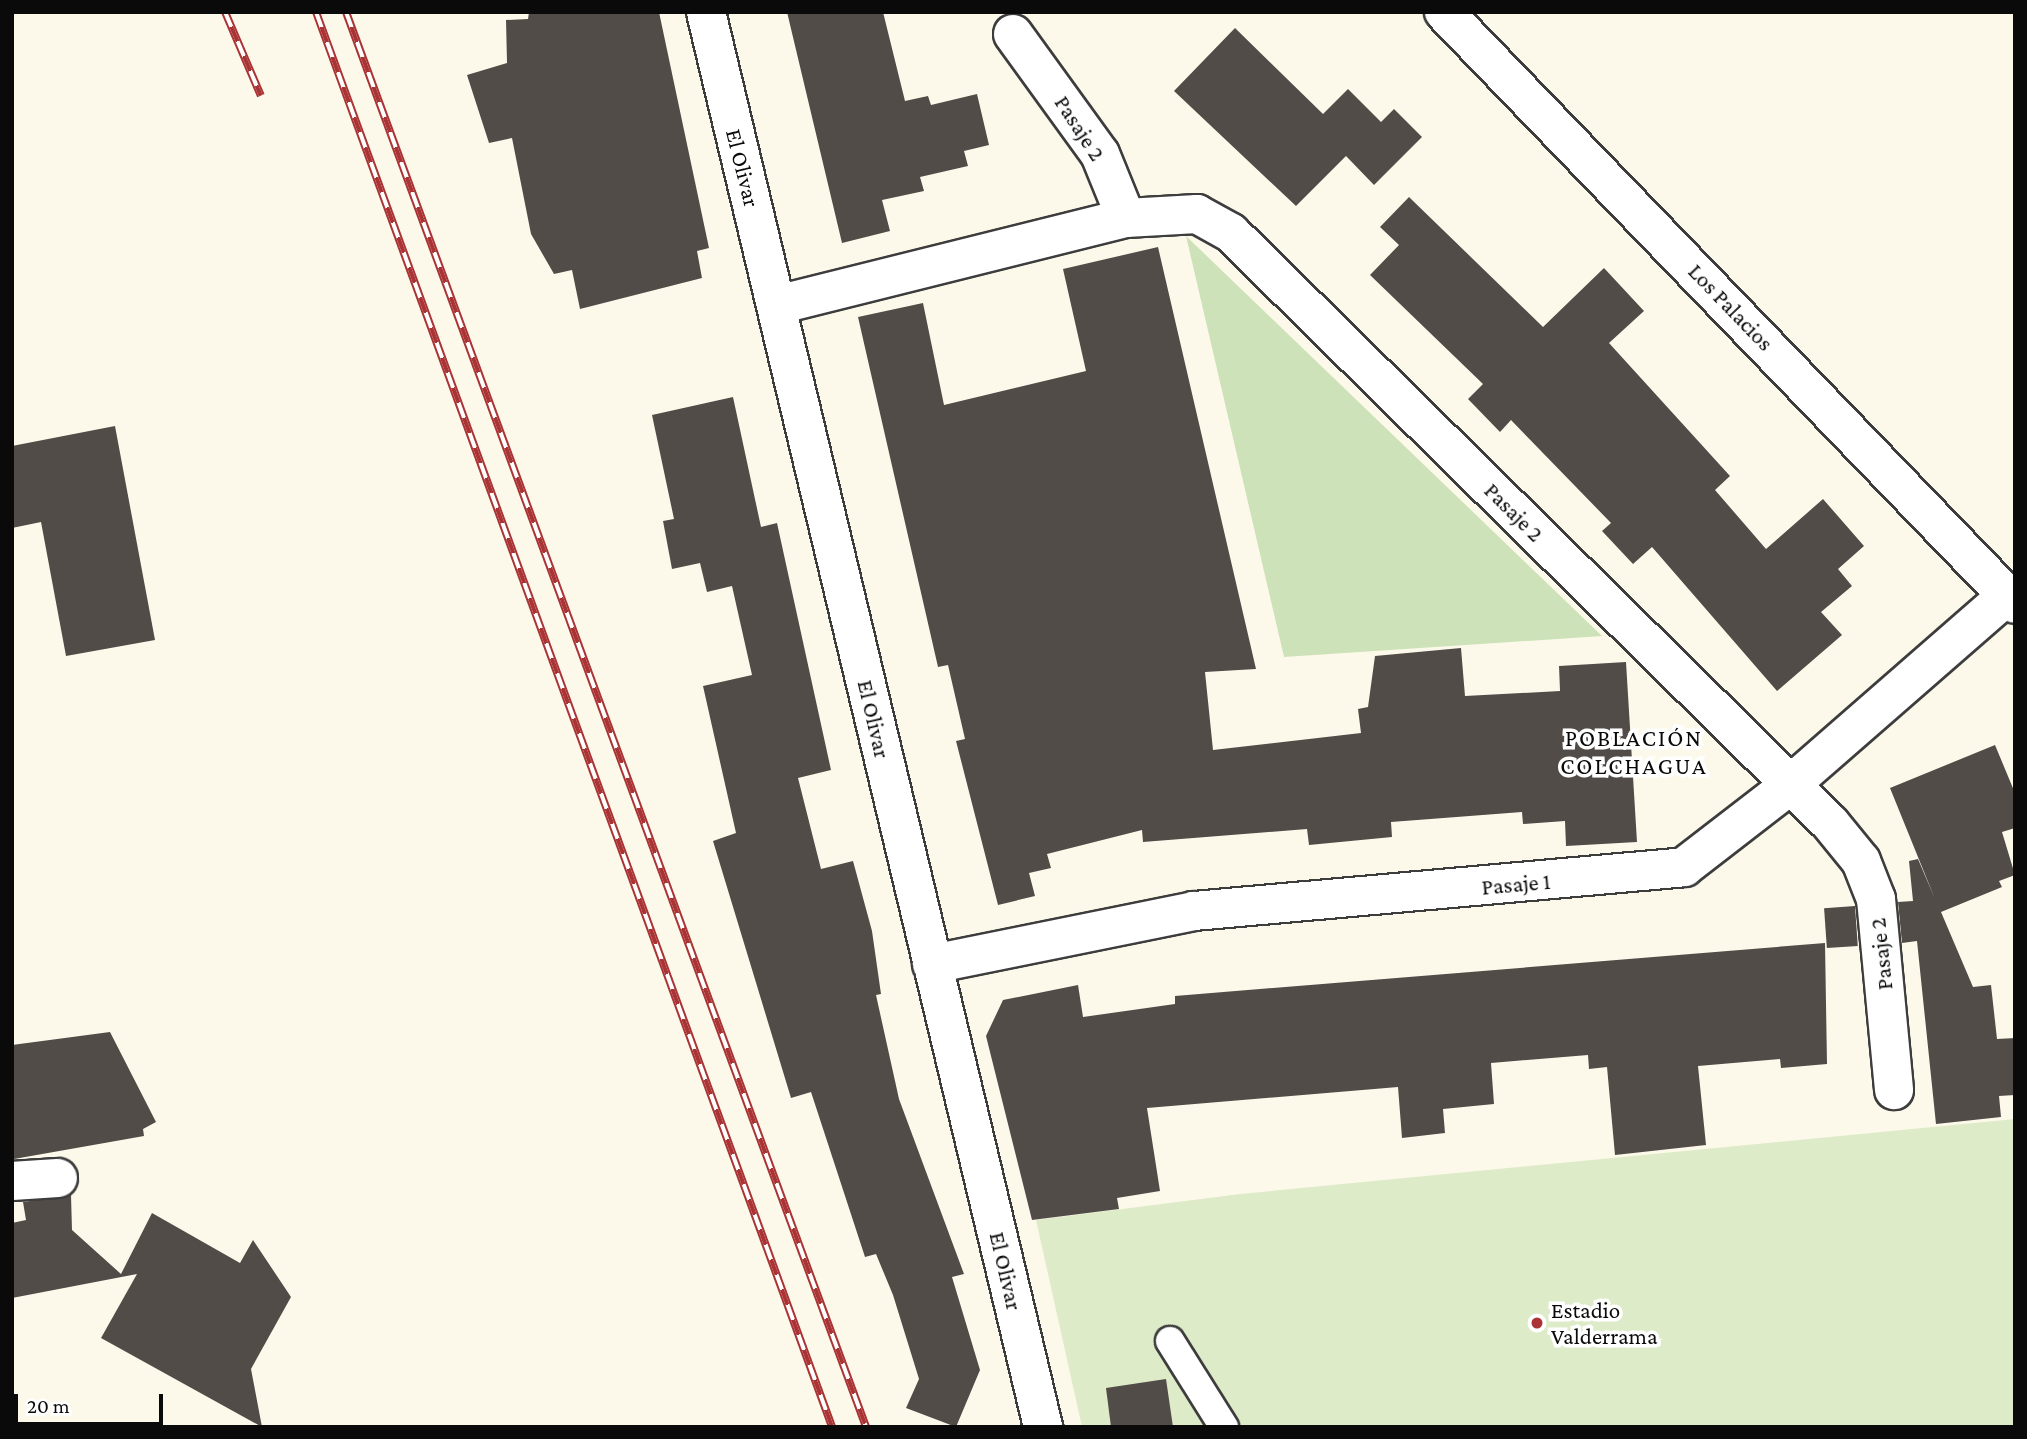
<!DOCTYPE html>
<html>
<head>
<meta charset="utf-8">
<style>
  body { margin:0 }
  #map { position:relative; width:2027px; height:1439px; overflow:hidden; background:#fdf9ea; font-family:"Crimson Pro",serif }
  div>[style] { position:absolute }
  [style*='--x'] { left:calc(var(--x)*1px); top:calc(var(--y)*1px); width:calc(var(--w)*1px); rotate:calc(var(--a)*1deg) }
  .green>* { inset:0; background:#cde2b8 }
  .pitch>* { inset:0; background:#deebc8 }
  .building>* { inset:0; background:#514c48; transform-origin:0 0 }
  .roads { filter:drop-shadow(2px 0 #3d3d3d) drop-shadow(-2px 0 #3d3d3d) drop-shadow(0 2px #3d3d3d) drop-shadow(0 -2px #3d3d3d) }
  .lane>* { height:28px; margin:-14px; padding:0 14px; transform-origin:14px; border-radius:14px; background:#fff }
  .street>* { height:38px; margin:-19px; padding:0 19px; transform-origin:19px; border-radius:19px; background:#fff }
  .rail>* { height:8px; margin-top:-4px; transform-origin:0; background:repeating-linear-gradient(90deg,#fff 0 16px,#a93335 0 32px); box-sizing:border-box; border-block:2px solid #a93335 }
  .dots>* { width:19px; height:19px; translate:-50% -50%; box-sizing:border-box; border:4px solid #fff; border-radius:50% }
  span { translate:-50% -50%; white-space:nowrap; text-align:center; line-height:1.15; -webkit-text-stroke:7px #fff; paint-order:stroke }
  .street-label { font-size:23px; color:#0a0a0a }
  .poi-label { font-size:23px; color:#0a0a0a }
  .left { translate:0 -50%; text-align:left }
  .neighbourhood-label { font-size:24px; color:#0a0a0a; letter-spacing:2px }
  .frame { position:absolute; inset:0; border:14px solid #0a0a0a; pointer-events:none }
  .scale { position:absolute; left:14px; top:1394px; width:149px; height:32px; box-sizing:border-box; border:4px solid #0a0a0a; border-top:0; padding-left:9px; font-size:21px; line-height:24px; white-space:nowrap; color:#0a0a0a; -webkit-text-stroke:5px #fff; paint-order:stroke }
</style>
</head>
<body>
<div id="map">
  <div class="green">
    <i style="clip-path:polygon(1186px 236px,1602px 636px,1284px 657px)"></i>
  </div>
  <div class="pitch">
    <i style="clip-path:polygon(2015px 1119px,2015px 1427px,1082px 1427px,1036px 1220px,1240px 1194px)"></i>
  </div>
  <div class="building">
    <i style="clip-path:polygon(529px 12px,659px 12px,709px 248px,697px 251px,702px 278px,580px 309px,572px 270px,554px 274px,531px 234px,512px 138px,489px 143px,467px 75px,507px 63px,506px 20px,528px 19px)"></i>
    <i style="clip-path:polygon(787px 12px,883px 12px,905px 101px,928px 96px,931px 105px,977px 94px,989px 145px,964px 151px,968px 166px,920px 177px,924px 191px,882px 200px,890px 231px,842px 243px)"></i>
    <i style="clip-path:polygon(1235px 28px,1323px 114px,1348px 89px,1381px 122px,1394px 109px,1422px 137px,1374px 185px,1346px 156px,1296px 206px,1174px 91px)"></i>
    <i style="clip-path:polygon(1409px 197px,1543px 327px,1604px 268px,1644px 311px,1609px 343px,1730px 476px,1715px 490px,1766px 549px,1823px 499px,1864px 546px,1838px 569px,1852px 586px,1821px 612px,1842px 635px,1777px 691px,1652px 547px,1633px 564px,1602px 531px,1611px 523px,1511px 420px,1500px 432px,1468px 399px,1483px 384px,1370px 275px,1399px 245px,1380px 227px)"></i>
    <i style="clip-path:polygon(1158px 247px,1256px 669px,1205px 672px,1213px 750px,1361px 733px,1358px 709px,1368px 707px,1375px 656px,1461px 648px,1465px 696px,1560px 691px,1559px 666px,1626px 662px,1637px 842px,1566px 846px,1565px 821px,1523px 824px,1522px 812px,1391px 822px,1392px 837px,1309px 845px,1307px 829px,1143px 842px,1142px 830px,1047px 854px,1051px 868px,1029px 873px,1035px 896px,998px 905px,956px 741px,965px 739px,948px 665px,938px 667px,858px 317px,923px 303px,944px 405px,1086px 371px,1063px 269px)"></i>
    <i style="clip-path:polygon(733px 397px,761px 527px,777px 523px,831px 770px,798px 778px,821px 869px,853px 861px,872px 931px,881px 994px,876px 995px,899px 1099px,964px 1274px,952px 1277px,980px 1370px,956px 1427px,906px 1408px,919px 1379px,893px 1295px,876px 1254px,865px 1257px,811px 1092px,791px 1098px,713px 841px,736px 833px,703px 686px,752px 675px,732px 586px,707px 592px,700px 563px,672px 569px,663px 521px,674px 519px,652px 415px)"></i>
    <i style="clip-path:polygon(115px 426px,155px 640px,66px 656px,41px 522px,12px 528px,12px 446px)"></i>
    <i style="clip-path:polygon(1995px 745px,2015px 793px,2015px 828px,2002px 832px,2015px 875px,1999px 881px,2002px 887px,1941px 912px,1973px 987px,1991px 985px,1997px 1039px,2015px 1038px,2015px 1095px,1999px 1096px,2001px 1117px,1936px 1124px,1917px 941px,1902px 943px,1898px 902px,1913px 901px,1909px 861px,1918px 859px,1935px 899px,1890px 788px)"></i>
    <i style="left:1855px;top:906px;width:40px;height:31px;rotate:86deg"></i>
    <i style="clip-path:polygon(1825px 943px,1827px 1064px,1781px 1068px,1780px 1059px,1698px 1066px,1706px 1145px,1615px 1155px,1607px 1067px,1589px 1069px,1588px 1055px,1491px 1063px,1494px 1104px,1443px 1109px,1445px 1133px,1402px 1138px,1398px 1087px,1147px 1108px,1160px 1191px,1117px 1198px,1119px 1209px,1032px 1220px,986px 1036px,1003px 1000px,1078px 985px,1083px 1017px,1175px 1004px,1175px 996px)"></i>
    <i style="clip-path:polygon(110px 1032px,156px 1122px,143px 1129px,144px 1136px,14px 1159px,12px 1045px)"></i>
    <i style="clip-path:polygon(71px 1195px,72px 1230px,121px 1274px,152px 1213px,240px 1263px,253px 1240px,291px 1297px,251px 1369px,262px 1427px,101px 1338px,137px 1274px,12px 1298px,12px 1223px,26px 1220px,23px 1202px)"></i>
    <i style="clip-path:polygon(1166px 1379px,1173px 1427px,1111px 1427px,1106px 1388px)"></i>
  </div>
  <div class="roads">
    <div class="lane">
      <i style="--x:1170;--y:1341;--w:102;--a:57.9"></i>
    </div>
    <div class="street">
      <i style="--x:706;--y:12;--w:1455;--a:76.6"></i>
      <i style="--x:1444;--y:12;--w:822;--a:46.03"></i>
      <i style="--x:1013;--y:34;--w:148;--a:54.1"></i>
      <i style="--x:1100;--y:154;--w:69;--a:67.9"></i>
      <i style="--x:1126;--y:218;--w:71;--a:-3.2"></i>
      <i style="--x:1197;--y:214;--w:39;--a:29"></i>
      <i style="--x:1231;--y:233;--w:841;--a:44.57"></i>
      <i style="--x:1830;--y:823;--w:49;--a:50.8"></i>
      <i style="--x:1861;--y:861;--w:41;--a:68.5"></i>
      <i style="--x:1876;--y:899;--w:192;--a:84.6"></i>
      <i style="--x:777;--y:305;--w:360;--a:-14"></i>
      <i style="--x:932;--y:964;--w:267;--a:-11.4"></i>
      <i style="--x:1194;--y:911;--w:492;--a:-5.1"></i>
      <i style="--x:1684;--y:867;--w:134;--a:-37.7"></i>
      <i style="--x:1790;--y:785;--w:288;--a:-41.1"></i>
      <i style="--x:12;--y:1181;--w:46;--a:-3.7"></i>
    </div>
  </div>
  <div class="rail">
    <i style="--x:225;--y:12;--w:91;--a:66.8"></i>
    <i style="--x:316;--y:12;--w:1506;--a:69.96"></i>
    <i style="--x:346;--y:12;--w:1508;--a:69.82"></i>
  </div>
  <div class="dots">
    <i style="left:1537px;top:1323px;background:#a93335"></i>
  </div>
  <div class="street-label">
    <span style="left:1080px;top:128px;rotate:57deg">Pasaje 2</span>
    <span style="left:743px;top:168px;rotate:76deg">El Olivar</span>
    <span style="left:1731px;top:307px;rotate:46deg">Los Palacios</span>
    <span style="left:1514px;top:512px;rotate:45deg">Pasaje 2</span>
    <span style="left:874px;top:719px;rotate:77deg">El Olivar</span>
    <span style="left:1516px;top:884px;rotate:-5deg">Pasaje 1</span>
    <span style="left:1881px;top:954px;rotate:-96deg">Pasaje 2</span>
    <span style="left:1006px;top:1271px;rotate:77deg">El Olivar</span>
  </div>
  <div class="poi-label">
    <span class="left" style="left:1551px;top:1323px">Estadio<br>Valderrama</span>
  </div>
  <div class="neighbourhood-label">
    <span style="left:1634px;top:752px">POBLACIÓN<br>COLCHAGUA</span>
  </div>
  <div class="frame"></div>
  <div class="scale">20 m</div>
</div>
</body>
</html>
